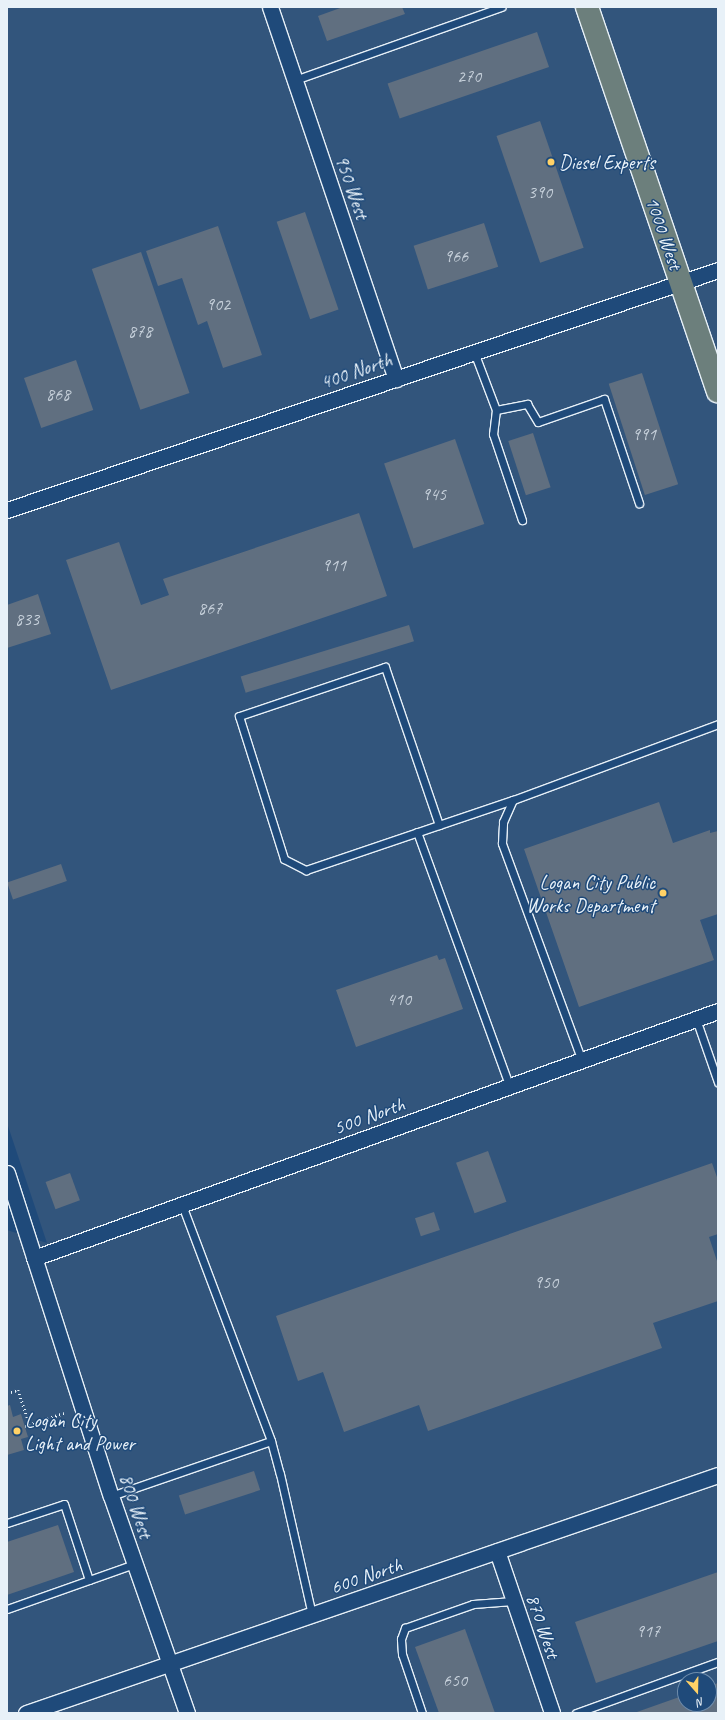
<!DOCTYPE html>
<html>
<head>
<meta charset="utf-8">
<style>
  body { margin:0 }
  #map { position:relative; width:725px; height:1720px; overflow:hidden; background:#1f4a7a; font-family:Caveat,sans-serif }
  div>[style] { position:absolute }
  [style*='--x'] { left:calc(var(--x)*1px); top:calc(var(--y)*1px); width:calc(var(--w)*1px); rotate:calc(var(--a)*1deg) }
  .built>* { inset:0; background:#32557c }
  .building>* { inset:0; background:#606f80; transform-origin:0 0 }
  .path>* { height:2.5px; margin-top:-1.25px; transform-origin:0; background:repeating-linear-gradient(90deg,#e8f1f8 0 1px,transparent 0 4px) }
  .roads { filter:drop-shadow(1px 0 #e8f1f8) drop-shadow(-1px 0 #e8f1f8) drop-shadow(0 1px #e8f1f8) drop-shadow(0 -1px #e8f1f8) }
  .service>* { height:7px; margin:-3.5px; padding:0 3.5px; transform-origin:3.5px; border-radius:3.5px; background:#1f4a7a }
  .minor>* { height:15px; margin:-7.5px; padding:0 7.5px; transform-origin:7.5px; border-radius:7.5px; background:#1f4a7a }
  .primary>* { height:22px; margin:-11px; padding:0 11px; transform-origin:11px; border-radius:11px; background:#6c7f7c }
  .dots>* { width:11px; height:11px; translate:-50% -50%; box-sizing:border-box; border:2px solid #1f4a7a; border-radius:50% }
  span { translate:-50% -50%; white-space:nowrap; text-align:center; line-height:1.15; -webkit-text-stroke:3px #1f4a7a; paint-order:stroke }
  .number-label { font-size:18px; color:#c6d0da }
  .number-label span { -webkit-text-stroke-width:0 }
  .poi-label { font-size:20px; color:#e8f1f8 }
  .left { translate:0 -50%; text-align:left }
  .right { translate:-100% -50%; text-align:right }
  .street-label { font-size:20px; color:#e8f1f8 }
  .frame { position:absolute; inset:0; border:8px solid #e8f1f8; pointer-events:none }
  .north { position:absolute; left:677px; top:1672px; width:40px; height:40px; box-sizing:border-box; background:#1f4a7a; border:1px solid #6f8dac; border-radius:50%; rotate:160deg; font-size:11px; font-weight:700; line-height:16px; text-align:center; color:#e8f1f8 }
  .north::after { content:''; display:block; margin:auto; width:14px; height:18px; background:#ffd166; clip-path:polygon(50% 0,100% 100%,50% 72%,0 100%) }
</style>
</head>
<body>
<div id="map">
  <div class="built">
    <i style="clip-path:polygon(evenodd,7px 7px,718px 7px,718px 1713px,7px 1713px,7px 1230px,47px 1243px,7px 1123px,7px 7px,685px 1680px,709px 1680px,709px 1704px,685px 1704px,685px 1680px)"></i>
  </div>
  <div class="building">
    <i style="clip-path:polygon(343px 7px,402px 7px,405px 14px,327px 41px,318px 16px)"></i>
    <i style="left:537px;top:32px;width:37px;height:158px;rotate:71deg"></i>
    <i style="left:540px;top:121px;width:134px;height:46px;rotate:71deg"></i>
    <i style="left:305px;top:212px;width:103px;height:30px;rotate:71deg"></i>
    <i style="left:484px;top:223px;width:46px;height:74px;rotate:72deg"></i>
    <i style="clip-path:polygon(218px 226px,262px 355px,223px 368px,207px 321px,198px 325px,182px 278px,158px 286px,146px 251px)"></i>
    <i style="left:141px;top:252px;width:149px;height:52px;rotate:71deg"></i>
    <i style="left:76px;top:360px;width:53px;height:55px;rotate:71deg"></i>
    <i style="left:642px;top:373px;width:117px;height:35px;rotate:72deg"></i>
    <i style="left:533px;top:433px;width:57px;height:26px;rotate:72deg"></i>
    <i style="left:455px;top:439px;width:90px;height:75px;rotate:71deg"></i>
    <i style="clip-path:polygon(359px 513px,387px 596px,111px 690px,66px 560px,119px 542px,141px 605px,169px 595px,163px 579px)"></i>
    <i style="clip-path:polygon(38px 594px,51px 634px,7px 648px,7px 605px)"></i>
    <i style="left:409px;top:625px;width:17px;height:176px;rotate:73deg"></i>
    <i style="clip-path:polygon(659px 802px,673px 843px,710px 830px,710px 833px,718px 831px,718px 914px,700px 920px,714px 960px,579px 1007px,524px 849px)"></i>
    <i style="left:61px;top:864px;width:18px;height:57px;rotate:71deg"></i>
    <i style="clip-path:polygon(437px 955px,439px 960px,445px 958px,463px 1009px,356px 1047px,336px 990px)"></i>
    <i style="left:488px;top:1151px;width:54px;height:34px;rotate:70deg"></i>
    <i style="clip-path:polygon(712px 1163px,718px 1180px,718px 1234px,709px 1237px,718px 1264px,718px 1301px,653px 1323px,662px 1348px,428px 1431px,419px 1405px,344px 1432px,323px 1372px,298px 1381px,276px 1316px)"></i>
    <i style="left:70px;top:1173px;width:29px;height:26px;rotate:70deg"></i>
    <i style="left:434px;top:1212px;width:19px;height:20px;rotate:72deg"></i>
    <i style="clip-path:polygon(10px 1405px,13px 1417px,21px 1414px,28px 1437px,21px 1439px,24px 1450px,7px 1455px,7px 1406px)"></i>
    <i style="left:254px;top:1471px;width:20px;height:79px;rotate:72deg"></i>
    <i style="clip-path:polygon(58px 1525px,74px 1572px,7px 1595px,7px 1542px)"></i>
    <i style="clip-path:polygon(718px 1572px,718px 1641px,596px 1683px,575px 1622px)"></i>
    <i style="clip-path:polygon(465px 1629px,495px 1713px,439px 1713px,415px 1647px)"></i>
    <i style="clip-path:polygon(718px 1683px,718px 1713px,634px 1713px,685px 1695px,685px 1704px,709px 1704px,709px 1686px)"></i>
  </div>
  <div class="path">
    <i style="--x:7;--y:1393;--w:11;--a:-15"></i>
    <i style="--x:18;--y:1390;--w:36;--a:71"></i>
    <i style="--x:25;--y:1426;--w:41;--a:-18.4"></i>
  </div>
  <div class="roads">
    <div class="service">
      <i style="--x:295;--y:80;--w:219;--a:-19.5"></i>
      <i style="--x:474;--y:352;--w:62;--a:69.2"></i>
      <i style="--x:496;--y:410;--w:32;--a:-11"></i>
      <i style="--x:527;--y:404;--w:21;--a:59"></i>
      <i style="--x:538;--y:422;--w:70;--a:-19.2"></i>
      <i style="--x:604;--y:399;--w:110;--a:71.4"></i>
      <i style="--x:496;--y:410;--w:24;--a:97"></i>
      <i style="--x:493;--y:434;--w:91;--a:71.4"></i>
      <i style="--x:439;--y:825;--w:167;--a:-108.9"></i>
      <i style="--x:385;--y:667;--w:154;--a:161.4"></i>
      <i style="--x:239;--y:716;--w:150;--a:72.5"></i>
      <i style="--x:284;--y:859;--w:25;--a:27"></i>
      <i style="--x:306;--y:870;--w:219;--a:-18.7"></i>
      <i style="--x:417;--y:832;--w:271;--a:70"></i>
      <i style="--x:696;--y:1019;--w:67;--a:70.8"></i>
      <i style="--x:582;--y:1061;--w:232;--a:-110.2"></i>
      <i style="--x:502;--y:843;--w:21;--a:-87"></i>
      <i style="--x:503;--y:822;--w:24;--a:-66"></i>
      <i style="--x:513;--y:800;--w:219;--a:-20.3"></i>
      <i style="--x:182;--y:1205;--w:252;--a:69.3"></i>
      <i style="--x:271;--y:1441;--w:34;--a:75"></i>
      <i style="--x:280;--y:1474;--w:145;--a:77.2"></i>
      <i style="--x:111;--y:1496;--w:169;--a:-19"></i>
      <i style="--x:7;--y:1523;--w:60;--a:-18.4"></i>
      <i style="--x:64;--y:1504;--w:80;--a:71.8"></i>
      <i style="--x:7;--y:1609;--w:135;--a:-19.5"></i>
      <i style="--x:422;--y:1713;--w:62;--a:-108.7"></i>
      <i style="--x:402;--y:1654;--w:15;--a:-94"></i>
      <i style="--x:401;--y:1639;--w:12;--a:-70"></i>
      <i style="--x:405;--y:1628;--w:72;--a:-19.4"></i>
      <i style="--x:473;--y:1604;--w:40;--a:-4.3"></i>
      <i style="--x:576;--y:1713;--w:151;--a:-19.8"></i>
    </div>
    <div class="minor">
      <i style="--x:270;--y:7;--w:393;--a:71.3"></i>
      <i style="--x:7;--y:510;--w:750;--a:-18.65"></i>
      <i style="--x:7;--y:1173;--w:339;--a:72.2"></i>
      <i style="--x:111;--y:1496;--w:230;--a:70.7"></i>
      <i style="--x:34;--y:1258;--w:727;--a:-19.86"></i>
      <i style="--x:497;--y:1551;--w:171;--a:71.2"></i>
      <i style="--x:26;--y:1713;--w:732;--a:-18.98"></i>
    </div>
    <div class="primary">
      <i style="--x:587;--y:7;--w:406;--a:71.2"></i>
    </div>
  </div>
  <div class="dots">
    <i style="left:551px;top:162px;background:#ffd166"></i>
    <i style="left:663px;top:893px;background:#ffd166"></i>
    <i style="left:17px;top:1431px;background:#ffd166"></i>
  </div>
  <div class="number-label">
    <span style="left:469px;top:76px">270</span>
    <span style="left:540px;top:192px">390</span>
    <span style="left:456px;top:256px">966</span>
    <span style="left:218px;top:304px">902</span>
    <span style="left:140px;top:331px">878</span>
    <span style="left:58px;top:394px">868</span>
    <span style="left:644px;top:434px">991</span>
    <span style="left:434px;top:494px">945</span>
    <span style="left:334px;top:565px">911</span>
    <span style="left:210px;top:608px">867</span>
    <span style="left:27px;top:619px">833</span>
    <span style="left:399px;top:999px">410</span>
    <span style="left:546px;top:1282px">950</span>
    <span style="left:648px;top:1631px">917</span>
    <span style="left:455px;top:1680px">650</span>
  </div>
  <div class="poi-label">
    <span class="left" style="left:559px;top:162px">Diesel Experts</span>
    <span class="right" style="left:655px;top:894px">Logan City Public<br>Works Department</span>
    <span class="left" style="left:25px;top:1432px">Logan City<br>Light and Power</span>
  </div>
  <div class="street-label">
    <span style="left:352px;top:187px;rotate:71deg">950 West</span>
    <span style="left:664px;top:233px;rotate:71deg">1000 West</span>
    <span style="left:356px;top:371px;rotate:-19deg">400 North</span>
    <span style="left:369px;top:1116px;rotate:-20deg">500 North</span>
    <span style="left:136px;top:1506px;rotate:72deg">800 West</span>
    <span style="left:366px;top:1576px;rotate:-19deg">600 North</span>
    <span style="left:543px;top:1626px;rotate:71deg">870 West</span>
  </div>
  <div class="frame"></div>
  <div class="north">N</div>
</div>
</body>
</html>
